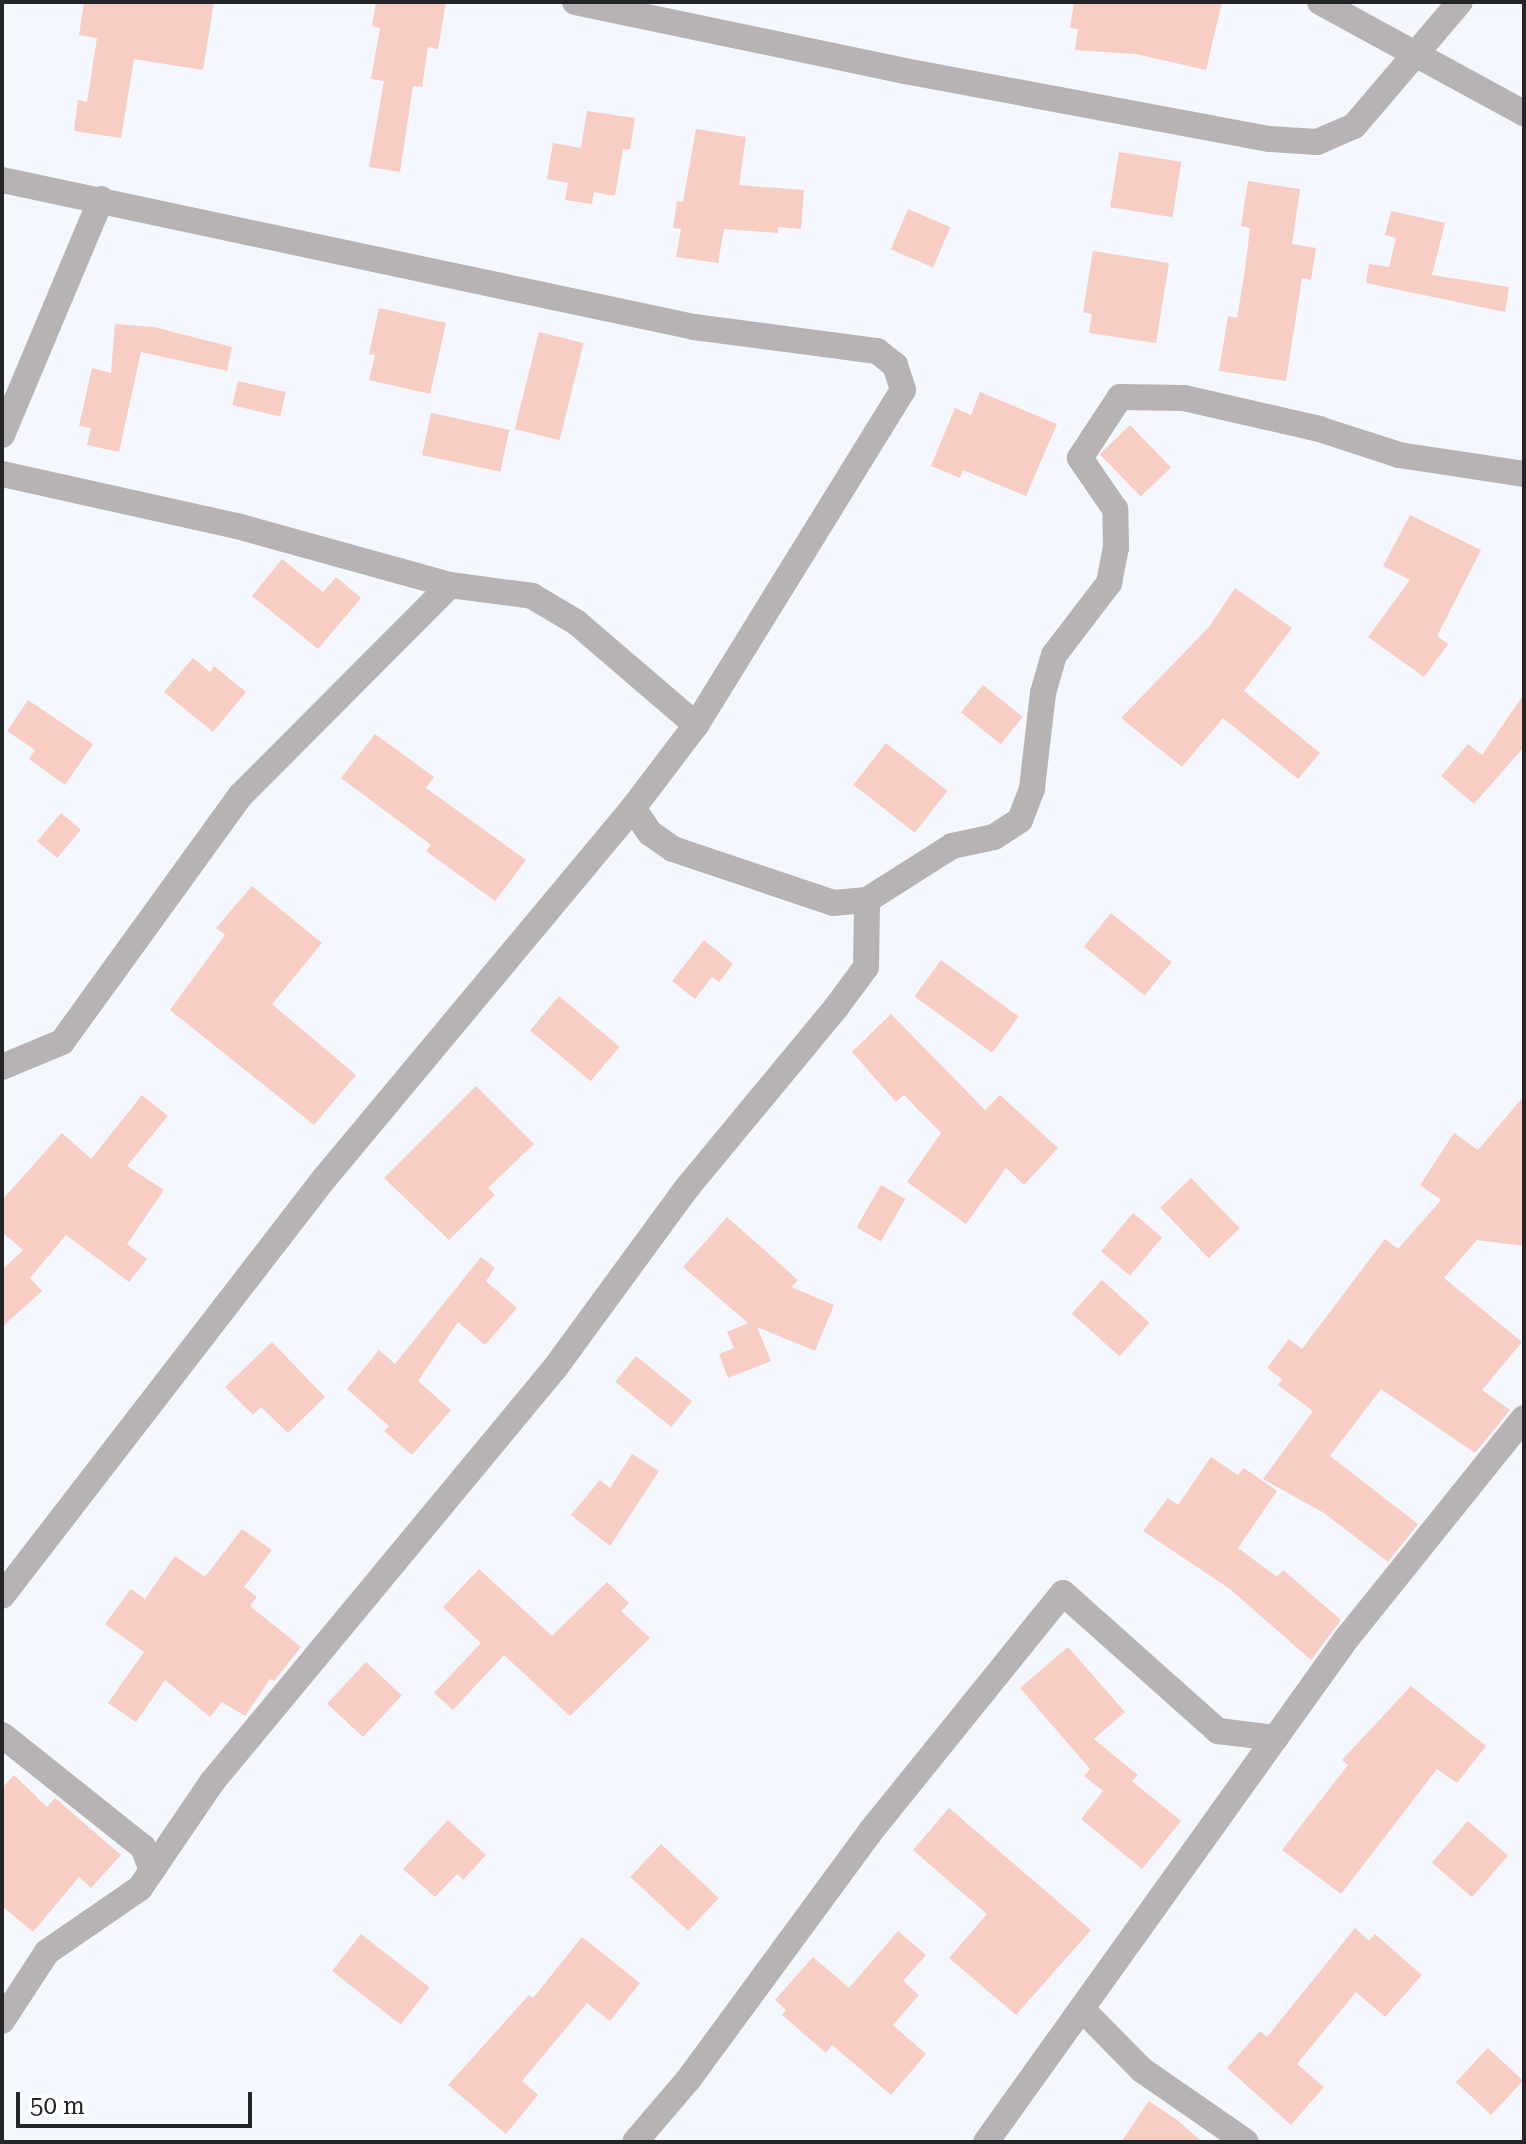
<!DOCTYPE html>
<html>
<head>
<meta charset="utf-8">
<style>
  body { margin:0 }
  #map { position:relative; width:1526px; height:2144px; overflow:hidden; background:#f4f7fd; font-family:"Roboto Serif",serif }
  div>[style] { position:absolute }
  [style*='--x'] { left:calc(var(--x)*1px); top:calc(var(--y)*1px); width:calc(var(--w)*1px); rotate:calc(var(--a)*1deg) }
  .building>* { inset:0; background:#f8cdc3; transform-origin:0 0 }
  .minor>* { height:26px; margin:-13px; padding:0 13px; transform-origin:13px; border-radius:13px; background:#b7b3b4 }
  span { translate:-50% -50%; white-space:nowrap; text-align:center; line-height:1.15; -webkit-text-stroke:7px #fff; paint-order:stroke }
  .frame { position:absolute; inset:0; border:4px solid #232427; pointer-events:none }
  .scale { position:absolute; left:16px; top:2092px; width:236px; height:36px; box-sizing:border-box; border:4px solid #232427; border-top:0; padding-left:10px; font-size:24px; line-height:28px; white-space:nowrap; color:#232427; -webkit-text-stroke:6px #fff; paint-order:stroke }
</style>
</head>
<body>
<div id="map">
  <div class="building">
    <i style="clip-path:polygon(84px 2px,214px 2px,203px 70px,134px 59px,121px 138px,74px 131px,78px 100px,87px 102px,97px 38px,79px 35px)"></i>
    <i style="clip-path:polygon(376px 2px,446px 2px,438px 49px,428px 47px,422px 87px,413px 86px,400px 172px,369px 167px,384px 81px,371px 79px,380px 28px,372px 26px)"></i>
    <i style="clip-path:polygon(1074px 2px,1222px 2px,1206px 70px,1136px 54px,1075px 50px,1078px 29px,1070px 28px)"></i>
    <i style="clip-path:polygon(587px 111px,635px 118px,630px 150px,623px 149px,615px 196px,594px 192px,592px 204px,565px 200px,568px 183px,547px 179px,553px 143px,581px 148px)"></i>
    <i style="clip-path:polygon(696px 129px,746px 137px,739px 185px,804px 190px,801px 229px,778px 227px,778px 233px,724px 229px,718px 263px,676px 257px,681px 229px,673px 228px,677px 201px,683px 202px)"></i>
    <i style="left:1119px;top:152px;width:63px;height:56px;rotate:9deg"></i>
    <i style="clip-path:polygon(1248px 181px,1300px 189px,1292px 244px,1316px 248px,1311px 280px,1302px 278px,1286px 381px,1219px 371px,1228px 316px,1237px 318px,1245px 270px,1250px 228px,1241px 226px)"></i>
    <i style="left:908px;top:209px;width:46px;height:44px;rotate:23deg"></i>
    <i style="clip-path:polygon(1391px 211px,1445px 223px,1432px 275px,1509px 287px,1505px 312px,1366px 283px,1369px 264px,1389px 267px,1396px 238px,1385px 235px)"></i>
    <i style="clip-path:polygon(1093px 251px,1169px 263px,1156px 343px,1089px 333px,1092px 314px,1083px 312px)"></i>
    <i style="clip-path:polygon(379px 308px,446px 323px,430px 394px,369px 380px,375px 355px,369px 354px)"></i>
    <i style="clip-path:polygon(115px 324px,154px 327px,232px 347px,227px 371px,141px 352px,119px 452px,87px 445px,91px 428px,79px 426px,92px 368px,111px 373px)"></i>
    <i style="left:539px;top:332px;width:46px;height:100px;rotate:14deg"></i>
    <i style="left:238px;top:381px;width:49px;height:25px;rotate:13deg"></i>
    <i style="clip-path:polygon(980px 392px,1057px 424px,1026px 496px,963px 470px,960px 478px,931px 466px,955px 408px,971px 415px)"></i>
    <i style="left:431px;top:413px;width:80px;height:43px;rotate:12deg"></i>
    <i style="left:1130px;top:425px;width:59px;height:42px;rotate:46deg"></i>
    <i style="clip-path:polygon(1410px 515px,1481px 550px,1437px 636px,1448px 644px,1424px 677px,1368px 637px,1410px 580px,1383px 566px)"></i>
    <i style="clip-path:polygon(282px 559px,323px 592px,336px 577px,361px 598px,318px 649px,252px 596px)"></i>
    <i style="clip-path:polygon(1235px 588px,1292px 628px,1244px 691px,1320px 753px,1298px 779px,1223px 718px,1182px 767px,1121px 718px,1209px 627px)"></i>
    <i style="clip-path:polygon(193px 658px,210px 672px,214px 666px,246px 692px,213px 732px,164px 692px)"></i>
    <i style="left:983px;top:685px;width:51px;height:35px;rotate:39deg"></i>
    <i style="clip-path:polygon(1524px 694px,1524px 747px,1474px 804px,1441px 776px,1468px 744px,1482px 755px)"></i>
    <i style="clip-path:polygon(28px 700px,93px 744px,65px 785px,29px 759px,35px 750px,7px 731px)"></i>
    <i style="clip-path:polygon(375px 734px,434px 777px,426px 788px,526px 860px,495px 901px,426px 851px,431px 845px,341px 778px)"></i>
    <i style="left:886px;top:743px;width:78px;height:53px;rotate:38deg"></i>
    <i style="left:61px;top:813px;width:26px;height:37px;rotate:40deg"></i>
    <i style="clip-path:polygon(252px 886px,322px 943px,272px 1004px,356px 1075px,314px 1125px,170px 1010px,225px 935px,216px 928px)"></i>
    <i style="left:1111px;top:913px;width:78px;height:43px;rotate:39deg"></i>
    <i style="clip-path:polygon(704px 940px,733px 964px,719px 982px,712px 977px,695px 999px,672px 981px)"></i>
    <i style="left:941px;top:960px;width:96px;height:45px;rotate:36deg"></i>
    <i style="left:559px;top:996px;width:79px;height:45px;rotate:40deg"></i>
    <i style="clip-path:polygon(891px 1014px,985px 1110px,1000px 1095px,1058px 1148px,1024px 1185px,1006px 1168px,966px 1224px,907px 1182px,941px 1133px,904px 1095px,896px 1102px,852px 1052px)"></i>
    <i style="clip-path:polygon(476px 1086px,534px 1144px,488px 1188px,495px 1195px,449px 1240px,384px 1178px)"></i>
    <i style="clip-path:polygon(142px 1095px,168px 1116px,127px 1166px,164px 1190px,127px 1244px,147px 1259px,129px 1282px,66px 1235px,30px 1278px,42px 1291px,2px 1327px,2px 1270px,23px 1250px,2px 1232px,2px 1200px,62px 1133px,91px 1159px)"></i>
    <i style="clip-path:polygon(1524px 1096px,1524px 1246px,1477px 1240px,1444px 1278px,1522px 1342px,1482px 1390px,1510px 1410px,1475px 1453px,1381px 1389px,1330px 1456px,1418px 1524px,1388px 1562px,1324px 1513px,1263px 1479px,1313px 1411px,1278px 1385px,1282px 1379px,1267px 1368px,1289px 1339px,1302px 1349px,1385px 1239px,1398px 1249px,1441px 1200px,1420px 1185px,1454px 1133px,1478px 1150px)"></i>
    <i style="left:1191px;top:1178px;width:70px;height:43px;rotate:46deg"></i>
    <i style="left:881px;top:1185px;width:28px;height:49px;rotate:30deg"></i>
    <i style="left:1133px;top:1213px;width:38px;height:50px;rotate:40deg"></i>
    <i style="clip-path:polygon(727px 1217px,798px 1280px,791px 1287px,834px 1305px,815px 1351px,757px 1327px,771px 1361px,728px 1378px,719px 1354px,734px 1348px,727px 1332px,748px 1323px,683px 1267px)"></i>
    <i style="clip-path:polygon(481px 1257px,495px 1268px,486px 1281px,517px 1308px,485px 1345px,458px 1322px,418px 1381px,451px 1410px,412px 1455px,384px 1431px,389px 1426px,347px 1389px,379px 1350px,395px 1364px)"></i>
    <i style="left:1102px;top:1280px;width:64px;height:45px;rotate:42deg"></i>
    <i style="clip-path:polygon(272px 1342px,325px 1397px,288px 1433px,261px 1407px,253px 1415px,225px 1387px)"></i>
    <i style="left:636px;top:1356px;width:72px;height:33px;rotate:39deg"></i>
    <i style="clip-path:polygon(632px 1454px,659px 1471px,610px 1546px,571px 1515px,600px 1480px,610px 1488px)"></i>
    <i style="clip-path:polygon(1211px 1457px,1238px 1475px,1244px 1468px,1277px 1491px,1238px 1548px,1277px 1577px,1283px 1570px,1341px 1620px,1311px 1660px,1230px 1589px,1143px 1531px,1168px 1498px,1178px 1505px)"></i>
    <i style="clip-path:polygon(242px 1529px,272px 1550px,244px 1587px,257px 1597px,250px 1606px,301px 1647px,274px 1681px,270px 1679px,245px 1716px,222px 1702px,210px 1717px,165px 1680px,136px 1722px,108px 1703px,144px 1652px,105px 1624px,131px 1589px,145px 1599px,175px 1556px,205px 1577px)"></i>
    <i style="clip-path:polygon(479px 1569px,552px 1636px,607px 1582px,629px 1603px,621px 1611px,650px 1638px,570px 1716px,504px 1655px,453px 1710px,434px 1693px,481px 1643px,443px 1607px)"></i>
    <i style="clip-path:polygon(1068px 1647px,1125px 1712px,1094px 1739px,1138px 1775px,1132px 1781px,1181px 1821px,1142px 1869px,1081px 1819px,1103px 1791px,1084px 1776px,1090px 1769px,1020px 1688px)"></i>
    <i style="left:366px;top:1662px;width:49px;height:57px;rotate:43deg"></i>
    <i style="clip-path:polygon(1411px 1686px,1486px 1746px,1457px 1783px,1437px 1769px,1341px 1894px,1282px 1850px,1348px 1765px,1342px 1760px)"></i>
    <i style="clip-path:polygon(14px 1775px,47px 1807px,55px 1798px,121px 1855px,91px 1888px,79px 1877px,33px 1932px,2px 1906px,2px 1788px)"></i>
    <i style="clip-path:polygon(949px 1808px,1091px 1930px,1016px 2015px,949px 1958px,987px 1914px,913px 1850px)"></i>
    <i style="clip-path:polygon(448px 1820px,486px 1855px,463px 1880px,457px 1874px,435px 1897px,403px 1869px)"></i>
    <i style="left:1468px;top:1821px;width:53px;height:55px;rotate:41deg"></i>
    <i style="left:661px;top:1844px;width:79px;height:45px;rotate:43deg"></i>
    <i style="clip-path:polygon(1355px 1928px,1369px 1941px,1375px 1934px,1422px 1975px,1385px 2017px,1356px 1992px,1297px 2064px,1324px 2087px,1291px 2125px,1227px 2068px,1260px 2031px,1267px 2037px)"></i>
    <i style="clip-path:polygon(898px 1931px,926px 1955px,903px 1981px,919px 1995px,893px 2025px,926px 2054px,891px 2095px,832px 2045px,826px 2053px,782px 2015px,786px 2010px,775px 2000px,813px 1957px,849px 1988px)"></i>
    <i style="left:361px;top:1934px;width:87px;height:47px;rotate:38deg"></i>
    <i style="clip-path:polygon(582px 1937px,640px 1983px,610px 2021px,587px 2003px,522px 2081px,538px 2095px,506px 2134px,448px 2085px,529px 1995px,533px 1998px)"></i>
    <i style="left:1488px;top:2048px;width:48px;height:47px;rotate:43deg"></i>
    <i style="clip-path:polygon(1149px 2101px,1177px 2120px,1202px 2142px,1121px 2142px)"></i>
  </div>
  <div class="minor">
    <i style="--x:575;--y:2;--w:337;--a:11.8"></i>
    <i style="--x:905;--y:71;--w:370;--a:10.6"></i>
    <i style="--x:1269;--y:139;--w:48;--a:3.6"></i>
    <i style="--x:1317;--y:142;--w:40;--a:-23.4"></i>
    <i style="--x:1354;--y:126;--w:163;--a:-49.5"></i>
    <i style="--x:1320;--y:2;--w:232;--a:28.6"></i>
    <i style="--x:2;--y:180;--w:707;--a:11.99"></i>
    <i style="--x:694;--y:327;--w:185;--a:7.5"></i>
    <i style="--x:877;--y:351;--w:23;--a:38"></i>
    <i style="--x:895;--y:365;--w:26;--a:72"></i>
    <i style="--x:903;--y:390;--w:394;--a:121.7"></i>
    <i style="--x:696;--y:725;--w:104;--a:127.2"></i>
    <i style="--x:633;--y:808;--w:484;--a:129.8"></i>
    <i style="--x:323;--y:1180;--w:525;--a:127.66"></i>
    <i style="--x:2;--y:435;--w:256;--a:-67.2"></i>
    <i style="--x:2;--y:474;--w:241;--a:12.5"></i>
    <i style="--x:237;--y:526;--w:221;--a:15.5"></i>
    <i style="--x:450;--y:585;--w:83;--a:7.6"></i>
    <i style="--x:532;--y:596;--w:51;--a:30.6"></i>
    <i style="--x:576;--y:622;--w:158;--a:40.6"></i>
    <i style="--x:633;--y:808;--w:30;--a:56"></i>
    <i style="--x:650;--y:833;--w:28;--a:35"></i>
    <i style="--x:673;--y:849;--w:169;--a:18.6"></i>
    <i style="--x:833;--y:903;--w:34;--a:-5"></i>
    <i style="--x:867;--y:900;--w:101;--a:-32.4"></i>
    <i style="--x:952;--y:846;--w:43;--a:-12.1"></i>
    <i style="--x:994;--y:837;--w:31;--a:-33"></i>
    <i style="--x:1020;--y:820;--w:34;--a:-69"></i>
    <i style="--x:1032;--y:788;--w:96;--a:-83.4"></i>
    <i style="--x:1043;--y:693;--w:40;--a:-74"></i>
    <i style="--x:1054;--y:655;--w:91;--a:-52.6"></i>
    <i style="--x:1109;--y:583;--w:36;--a:-79"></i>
    <i style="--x:1116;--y:548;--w:39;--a:-91"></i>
    <i style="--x:1115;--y:509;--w:62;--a:-124.5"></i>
    <i style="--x:1080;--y:458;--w:73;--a:-56.7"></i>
    <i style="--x:1120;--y:397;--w:64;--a:0.9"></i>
    <i style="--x:1184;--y:398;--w:139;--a:12.9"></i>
    <i style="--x:1319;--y:429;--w:84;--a:18"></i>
    <i style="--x:1399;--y:455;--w:126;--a:8.6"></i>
    <i style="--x:2;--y:1067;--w:65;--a:-22.6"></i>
    <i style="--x:62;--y:1042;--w:305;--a:-54.1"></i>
    <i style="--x:241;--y:795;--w:296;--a:-45.1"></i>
    <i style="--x:2;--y:1735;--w:180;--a:38.5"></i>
    <i style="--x:143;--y:1847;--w:25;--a:69"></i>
    <i style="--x:1082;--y:2009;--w:86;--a:45.5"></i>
    <i style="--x:1142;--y:2070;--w:126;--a:34.7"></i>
    <i style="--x:2;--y:2021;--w:82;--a:-56.9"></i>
    <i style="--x:47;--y:1952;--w:113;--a:-34.5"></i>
    <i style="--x:140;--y:1888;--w:128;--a:-55.8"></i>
    <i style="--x:212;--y:1782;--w:538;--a:-50.36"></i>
    <i style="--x:555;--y:1368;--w:222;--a:-53.8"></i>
    <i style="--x:686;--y:1189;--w:234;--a:-50.4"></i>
    <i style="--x:835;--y:1009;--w:52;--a:-53.6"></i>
    <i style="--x:866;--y:967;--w:67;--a:-89.1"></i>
    <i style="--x:635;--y:2142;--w:82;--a:-49.5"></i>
    <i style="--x:688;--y:2080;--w:308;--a:-53.7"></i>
    <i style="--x:870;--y:1832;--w:307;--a:-51.1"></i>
    <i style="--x:1063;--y:1593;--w:208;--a:41.7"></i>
    <i style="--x:1218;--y:1731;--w:58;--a:6.9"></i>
    <i style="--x:986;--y:2142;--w:620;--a:-54.39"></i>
    <i style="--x:1347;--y:1638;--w:282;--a:-51.2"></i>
  </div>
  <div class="frame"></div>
  <div class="scale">50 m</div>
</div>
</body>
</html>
